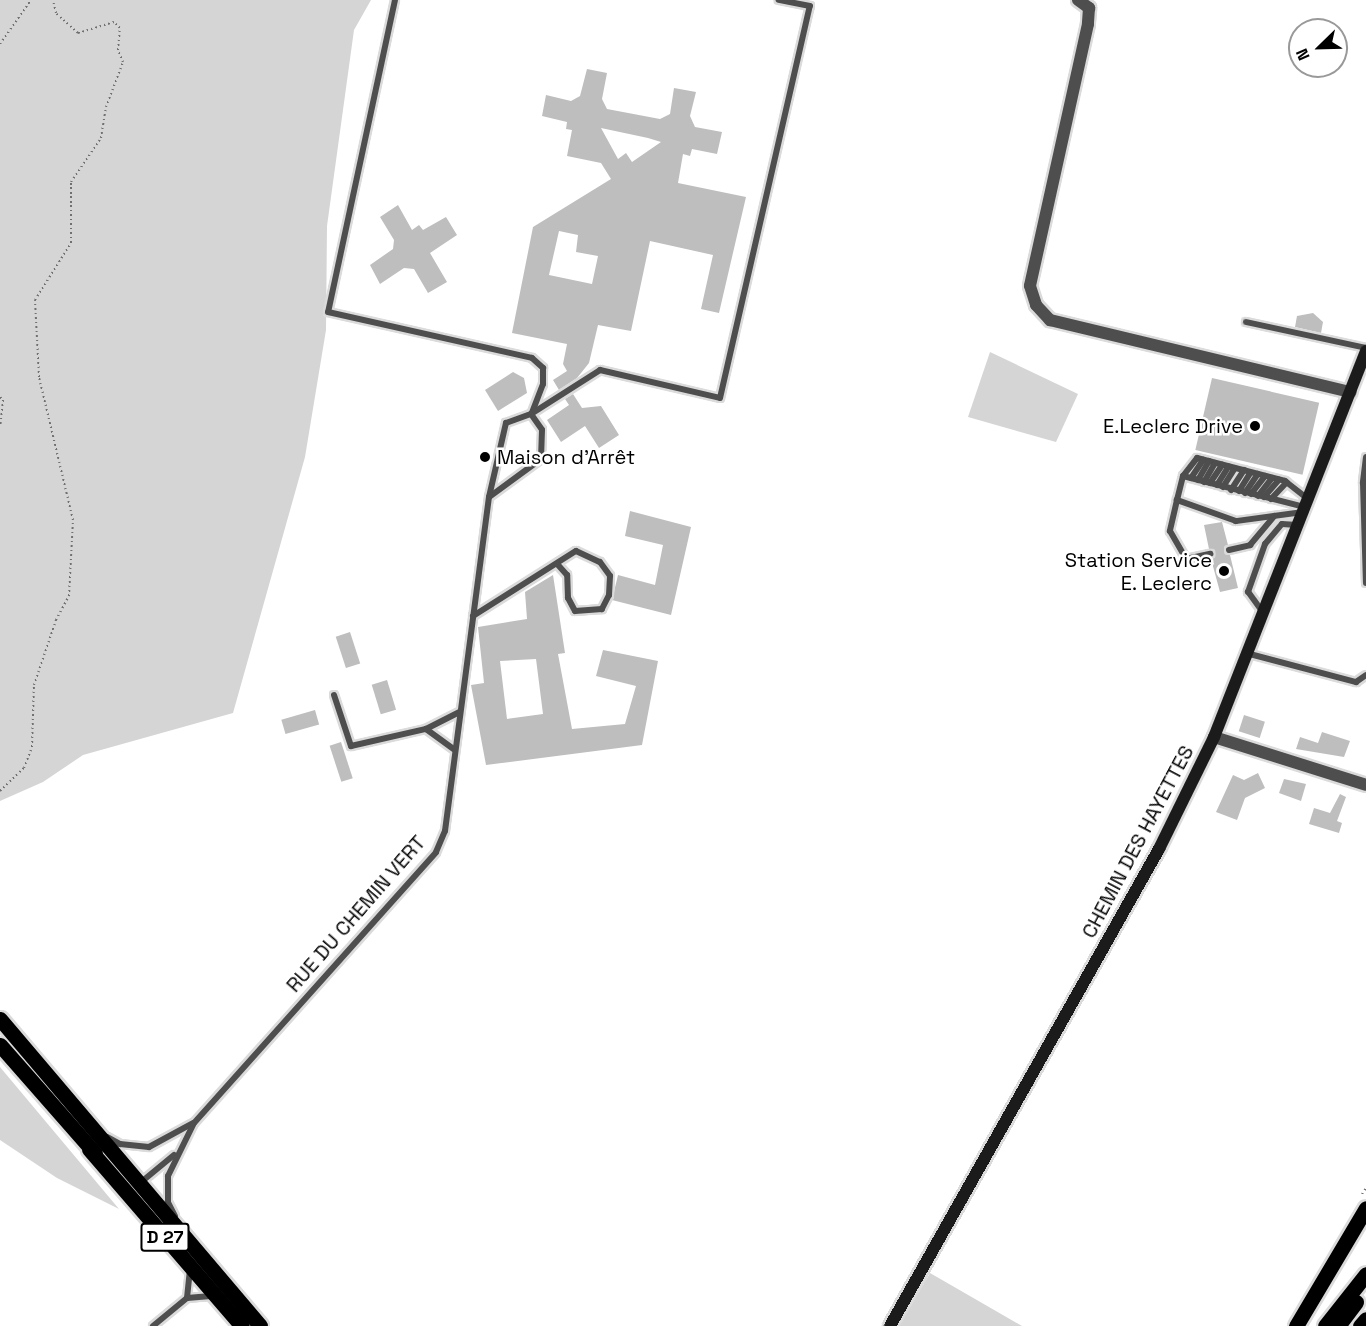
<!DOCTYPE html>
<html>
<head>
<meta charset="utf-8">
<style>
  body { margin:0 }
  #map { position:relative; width:1366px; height:1326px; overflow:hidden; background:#fff; font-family:"Space Grotesk",sans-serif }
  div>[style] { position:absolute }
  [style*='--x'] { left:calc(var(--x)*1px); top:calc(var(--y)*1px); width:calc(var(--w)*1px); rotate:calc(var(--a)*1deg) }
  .green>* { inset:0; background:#d5d5d5 }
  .building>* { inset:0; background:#bebebe; transform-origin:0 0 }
  .path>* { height:2px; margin-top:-1px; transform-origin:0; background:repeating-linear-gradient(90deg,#707070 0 1.5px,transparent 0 4.5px) }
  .roads { filter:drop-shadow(2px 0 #dbdbdb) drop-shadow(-2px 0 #dbdbdb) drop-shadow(0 2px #dbdbdb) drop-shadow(0 -2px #dbdbdb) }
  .lane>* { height:6px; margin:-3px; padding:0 3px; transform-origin:3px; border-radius:3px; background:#4e4e4e }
  .street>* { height:12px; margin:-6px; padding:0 6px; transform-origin:6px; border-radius:6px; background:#4e4e4e }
  .secondary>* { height:12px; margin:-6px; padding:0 6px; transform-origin:6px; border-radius:6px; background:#1b1b1b }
  .primary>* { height:15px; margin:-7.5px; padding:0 7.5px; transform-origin:7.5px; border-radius:7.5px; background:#000 }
  .dots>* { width:16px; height:16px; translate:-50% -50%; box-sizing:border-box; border:3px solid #fff; border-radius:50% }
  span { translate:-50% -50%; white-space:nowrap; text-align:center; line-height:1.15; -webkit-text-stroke:5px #fff; paint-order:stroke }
  .shield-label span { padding:2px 4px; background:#fff; border:2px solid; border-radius:4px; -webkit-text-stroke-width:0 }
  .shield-label { font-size:18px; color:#000; font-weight:700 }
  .poi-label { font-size:20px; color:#000 }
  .right { translate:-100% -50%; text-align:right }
  .left { translate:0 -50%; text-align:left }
  .street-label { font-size:20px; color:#000 }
  .north { position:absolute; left:1288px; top:18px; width:60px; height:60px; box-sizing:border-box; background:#fff; border:2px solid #999; border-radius:50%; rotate:247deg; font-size:16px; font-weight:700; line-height:24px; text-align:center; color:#000 }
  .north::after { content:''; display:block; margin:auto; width:21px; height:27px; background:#000; clip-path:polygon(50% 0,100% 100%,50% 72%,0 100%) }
</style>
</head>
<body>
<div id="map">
  <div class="green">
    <i style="clip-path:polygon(0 0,371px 0,354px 30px,327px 226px,326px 330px,305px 457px,233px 713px,83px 755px,43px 782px,0 801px)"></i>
    <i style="clip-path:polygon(990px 352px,1078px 394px,1056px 442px,968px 417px)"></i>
    <i style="clip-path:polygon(0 1067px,119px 1209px,57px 1178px,0 1140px)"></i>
    <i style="clip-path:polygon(930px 1273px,1022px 1326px,899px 1326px)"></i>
  </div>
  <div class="building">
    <i style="clip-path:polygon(evenodd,587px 69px,607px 73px,602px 99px,607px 109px,660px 119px,670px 114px,674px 88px,696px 92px,690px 116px,695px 127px,722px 132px,717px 154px,692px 149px,690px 156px,683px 154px,678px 183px,746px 197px,719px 313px,701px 309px,713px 255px,650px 241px,631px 331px,598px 325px,589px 363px,577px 378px,559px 390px,553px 380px,567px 371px,563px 364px,567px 344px,512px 333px,533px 227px,611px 179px,601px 163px,567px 156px,572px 130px,566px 129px,567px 122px,542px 116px,546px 95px,571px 101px,580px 96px,587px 69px,601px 128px,648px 138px,661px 142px,632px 162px,626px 153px,618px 159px,601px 128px,587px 69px,559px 231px,578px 235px,576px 252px,598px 256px,592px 284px,549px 275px,559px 231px)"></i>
    <i style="clip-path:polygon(398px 205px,412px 230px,419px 225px,423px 230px,446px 217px,457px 235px,430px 253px,447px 282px,428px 293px,414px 269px,404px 268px,380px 284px,370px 265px,393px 249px,394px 240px,380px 217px)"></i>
    <i style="clip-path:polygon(1313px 313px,1323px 322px,1321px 333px,1295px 327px,1297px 316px)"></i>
    <i style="clip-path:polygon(513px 372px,524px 378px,527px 393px,498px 411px,485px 390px)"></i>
    <i style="left:1212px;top:378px;width:110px;height:74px;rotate:13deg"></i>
    <i style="clip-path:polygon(573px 394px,582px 408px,601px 406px,619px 435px,599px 448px,585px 426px,561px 442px,547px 420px,569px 405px,565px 399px)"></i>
    <i style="clip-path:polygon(630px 511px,691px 527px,671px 615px,612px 600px,618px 575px,655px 585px,663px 545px,625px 536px)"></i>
    <i style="clip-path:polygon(1222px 522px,1228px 545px,1224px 551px,1230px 555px,1238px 588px,1220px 592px,1211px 559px,1215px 552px,1209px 549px,1204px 525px)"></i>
    <i style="clip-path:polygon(evenodd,553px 575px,565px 653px,558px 654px,572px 729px,625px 724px,636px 686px,596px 676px,603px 650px,658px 661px,642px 745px,486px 765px,471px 685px,484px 683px,478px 627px,527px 619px,525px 592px,553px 575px,536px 659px,543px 714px,507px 719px,500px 661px,536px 659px)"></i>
    <i style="left:350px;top:632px;width:33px;height:15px;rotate:72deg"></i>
    <i style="left:387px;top:680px;width:31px;height:16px;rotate:73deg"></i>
    <i style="left:315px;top:710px;width:15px;height:35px;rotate:74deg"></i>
    <i style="left:1244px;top:715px;width:22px;height:17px;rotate:18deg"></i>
    <i style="clip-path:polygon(1322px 732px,1350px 741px,1344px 757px,1296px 749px,1300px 737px,1318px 743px)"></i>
    <i style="left:341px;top:742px;width:38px;height:12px;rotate:72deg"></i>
    <i style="clip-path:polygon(1258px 773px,1265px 788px,1245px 798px,1237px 820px,1216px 812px,1233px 775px,1244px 780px)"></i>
    <i style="clip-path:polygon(1284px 779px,1306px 784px,1301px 801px,1279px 793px)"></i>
    <i style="clip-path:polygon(1340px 794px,1346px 797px,1337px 821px,1342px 823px,1339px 833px,1309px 824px,1314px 808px,1330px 813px)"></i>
  </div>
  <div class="path">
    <i style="--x:0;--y:44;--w:54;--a:-54.8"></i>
    <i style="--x:0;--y:397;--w:4;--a:45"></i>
    <i style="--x:3;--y:400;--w:27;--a:96"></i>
    <i style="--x:0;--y:791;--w:33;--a:-44"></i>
    <i style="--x:24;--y:768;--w:22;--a:-69"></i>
    <i style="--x:32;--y:747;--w:62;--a:-88.2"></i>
    <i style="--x:34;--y:685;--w:69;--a:-71.3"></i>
    <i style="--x:56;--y:620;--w:27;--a:-62"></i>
    <i style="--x:69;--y:596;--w:76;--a:-87"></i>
    <i style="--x:73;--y:520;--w:147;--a:-103.4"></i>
    <i style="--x:39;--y:377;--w:77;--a:-93"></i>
    <i style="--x:35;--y:300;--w:67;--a:-57.7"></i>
    <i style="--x:71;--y:243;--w:61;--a:-90"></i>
    <i style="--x:71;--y:182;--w:53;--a:-55.7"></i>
    <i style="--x:101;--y:138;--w:31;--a:-81"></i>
    <i style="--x:106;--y:107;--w:48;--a:-69.3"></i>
    <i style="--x:123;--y:62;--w:13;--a:-113"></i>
    <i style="--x:118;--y:50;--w:22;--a:-85"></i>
    <i style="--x:120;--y:28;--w:8;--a:-135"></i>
    <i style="--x:114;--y:22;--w:38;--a:163"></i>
    <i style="--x:78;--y:33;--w:30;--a:-138"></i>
    <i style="--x:56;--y:13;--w:13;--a:-103"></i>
    <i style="--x:1362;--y:1194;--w:7;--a:-56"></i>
  </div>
  <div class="roads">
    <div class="lane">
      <i style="--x:395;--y:0;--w:319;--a:102.1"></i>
      <i style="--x:328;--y:312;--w:209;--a:12.7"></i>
      <i style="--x:532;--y:358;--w:15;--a:42"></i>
      <i style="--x:543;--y:368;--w:16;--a:90"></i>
      <i style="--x:543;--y:384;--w:31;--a:111"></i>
      <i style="--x:1246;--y:322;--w:123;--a:12.2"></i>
      <i style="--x:531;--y:414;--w:82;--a:-32.5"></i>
      <i style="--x:600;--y:370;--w:123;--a:13.1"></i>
      <i style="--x:720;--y:398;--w:402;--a:-77.1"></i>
      <i style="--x:810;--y:6;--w:32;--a:-169"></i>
      <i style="--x:1366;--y:457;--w:26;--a:97"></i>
      <i style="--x:1363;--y:483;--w:100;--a:88.3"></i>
      <i style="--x:1183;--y:476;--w:23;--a:-52"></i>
      <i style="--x:1197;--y:458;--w:91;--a:14.6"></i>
      <i style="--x:1285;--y:481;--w:29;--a:38"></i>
      <i style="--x:1191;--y:478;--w:22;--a:-56"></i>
      <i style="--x:1198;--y:480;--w:22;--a:-60"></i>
      <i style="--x:1204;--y:482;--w:22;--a:-60"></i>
      <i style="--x:1210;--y:483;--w:22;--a:-56"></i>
      <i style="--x:1217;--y:485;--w:22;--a:-58"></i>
      <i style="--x:1223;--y:487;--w:22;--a:-58"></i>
      <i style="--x:1231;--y:490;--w:24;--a:-57"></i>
      <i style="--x:1239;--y:491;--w:22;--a:-58"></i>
      <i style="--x:1245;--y:493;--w:23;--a:-56"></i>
      <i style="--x:1251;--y:494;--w:23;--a:-52"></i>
      <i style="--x:1258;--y:496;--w:23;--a:-52"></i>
      <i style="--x:1264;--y:497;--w:23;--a:-49"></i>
      <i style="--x:1271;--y:499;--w:23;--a:-47"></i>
      <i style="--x:1177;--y:500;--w:32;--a:103"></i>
      <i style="--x:1170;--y:531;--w:32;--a:60"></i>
      <i style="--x:1186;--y:559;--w:25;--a:-12"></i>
      <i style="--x:1303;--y:512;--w:68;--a:172.3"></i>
      <i style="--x:1236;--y:521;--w:63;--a:-160.4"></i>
      <i style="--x:1177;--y:500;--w:25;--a:-76"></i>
      <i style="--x:1183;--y:476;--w:126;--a:14.3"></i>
      <i style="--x:1229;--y:550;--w:22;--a:-13"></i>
      <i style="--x:1250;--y:545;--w:38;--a:-50"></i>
      <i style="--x:1262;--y:611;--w:24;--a:-126"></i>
      <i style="--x:1248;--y:592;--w:51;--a:-70.5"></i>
      <i style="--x:1265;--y:544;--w:26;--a:-50"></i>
      <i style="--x:1282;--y:524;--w:15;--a:4"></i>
      <i style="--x:473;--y:616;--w:122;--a:-32.3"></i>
      <i style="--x:576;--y:551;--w:26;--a:25"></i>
      <i style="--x:600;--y:562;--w:17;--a:54"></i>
      <i style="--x:610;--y:576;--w:19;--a:93"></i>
      <i style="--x:609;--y:595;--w:16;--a:117"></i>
      <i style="--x:602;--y:609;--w:27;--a:176"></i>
      <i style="--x:575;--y:611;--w:15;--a:-118"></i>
      <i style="--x:568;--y:598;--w:23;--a:-92"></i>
      <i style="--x:567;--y:575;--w:15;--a:-132"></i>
      <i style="--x:1246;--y:653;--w:114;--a:14.8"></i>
      <i style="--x:1356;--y:682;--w:12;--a:-35"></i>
      <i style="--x:334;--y:695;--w:54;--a:71.6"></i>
      <i style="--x:351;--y:746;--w:77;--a:-12.8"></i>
      <i style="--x:426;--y:729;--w:37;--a:-27"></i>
      <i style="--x:426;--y:729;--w:34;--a:36"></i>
      <i style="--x:107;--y:1137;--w:15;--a:28"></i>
      <i style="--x:120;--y:1144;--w:29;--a:6"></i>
      <i style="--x:149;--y:1147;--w:50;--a:-28.6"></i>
      <i style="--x:140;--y:1183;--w:44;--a:-39.5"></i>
      <i style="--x:175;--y:1216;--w:16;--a:-117"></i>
      <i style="--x:168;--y:1202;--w:26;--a:-90"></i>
      <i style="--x:168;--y:1176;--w:59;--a:-63.9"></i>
      <i style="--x:194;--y:1123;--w:363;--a:-48.2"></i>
      <i style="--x:436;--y:852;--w:23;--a:-67"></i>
      <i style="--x:445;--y:831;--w:337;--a:-82.5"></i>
      <i style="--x:489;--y:497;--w:76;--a:-77.1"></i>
      <i style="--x:506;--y:423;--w:27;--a:-20"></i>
      <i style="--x:531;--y:414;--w:19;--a:55"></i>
      <i style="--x:542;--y:430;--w:29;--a:92"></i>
      <i style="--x:541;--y:459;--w:64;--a:143.8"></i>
      <i style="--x:187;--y:1298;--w:28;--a:-84"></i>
      <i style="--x:153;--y:1326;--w:44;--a:-39.5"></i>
      <i style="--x:187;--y:1298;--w:24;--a:-5"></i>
    </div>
    <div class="street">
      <i style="--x:1078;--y:0;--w:14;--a:36"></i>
      <i style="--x:1089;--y:8;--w:16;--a:94"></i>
      <i style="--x:1088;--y:24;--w:268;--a:102.5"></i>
      <i style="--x:1030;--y:286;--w:20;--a:72"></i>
      <i style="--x:1036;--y:305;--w:21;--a:47"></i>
      <i style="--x:1050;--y:320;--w:309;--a:13.5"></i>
      <i style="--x:1214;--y:737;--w:159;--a:17.5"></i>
    </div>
    <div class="secondary">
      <i style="--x:890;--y:1326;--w:548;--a:-60.58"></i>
      <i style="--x:1159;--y:849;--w:125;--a:-63.8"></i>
      <i style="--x:1214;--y:737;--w:415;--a:-68.5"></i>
    </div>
    <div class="primary">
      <i style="--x:0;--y:1019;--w:402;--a:49.7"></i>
      <i style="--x:0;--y:1045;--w:144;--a:48.7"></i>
      <i style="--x:89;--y:1149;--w:234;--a:49.2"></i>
      <i style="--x:1296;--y:1326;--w:137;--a:-59.3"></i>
      <i style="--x:1325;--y:1326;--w:66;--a:-51.7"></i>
      <i style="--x:1338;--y:1326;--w:30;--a:-53"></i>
      <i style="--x:1360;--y:1326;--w:9;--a:-49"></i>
    </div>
  </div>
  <div class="dots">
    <i style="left:1255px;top:426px;background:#000"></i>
    <i style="left:485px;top:457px;background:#000"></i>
    <i style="left:1224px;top:571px;background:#000"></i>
  </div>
  <div class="shield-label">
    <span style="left:165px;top:1237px">D 27</span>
  </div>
  <div class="poi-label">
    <span class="right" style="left:1243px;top:426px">E.Leclerc Drive</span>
    <span class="left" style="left:497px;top:457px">Maison d'Arrêt</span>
    <span class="right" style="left:1212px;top:572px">Station Service<br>E. Leclerc</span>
  </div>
  <div class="street-label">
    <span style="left:1138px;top:842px;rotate:-62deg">CHEMIN DES HAYETTES</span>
    <span style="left:356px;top:914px;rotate:-49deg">RUE DU CHEMIN VERT</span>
  </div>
  <div class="north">N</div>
</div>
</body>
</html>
